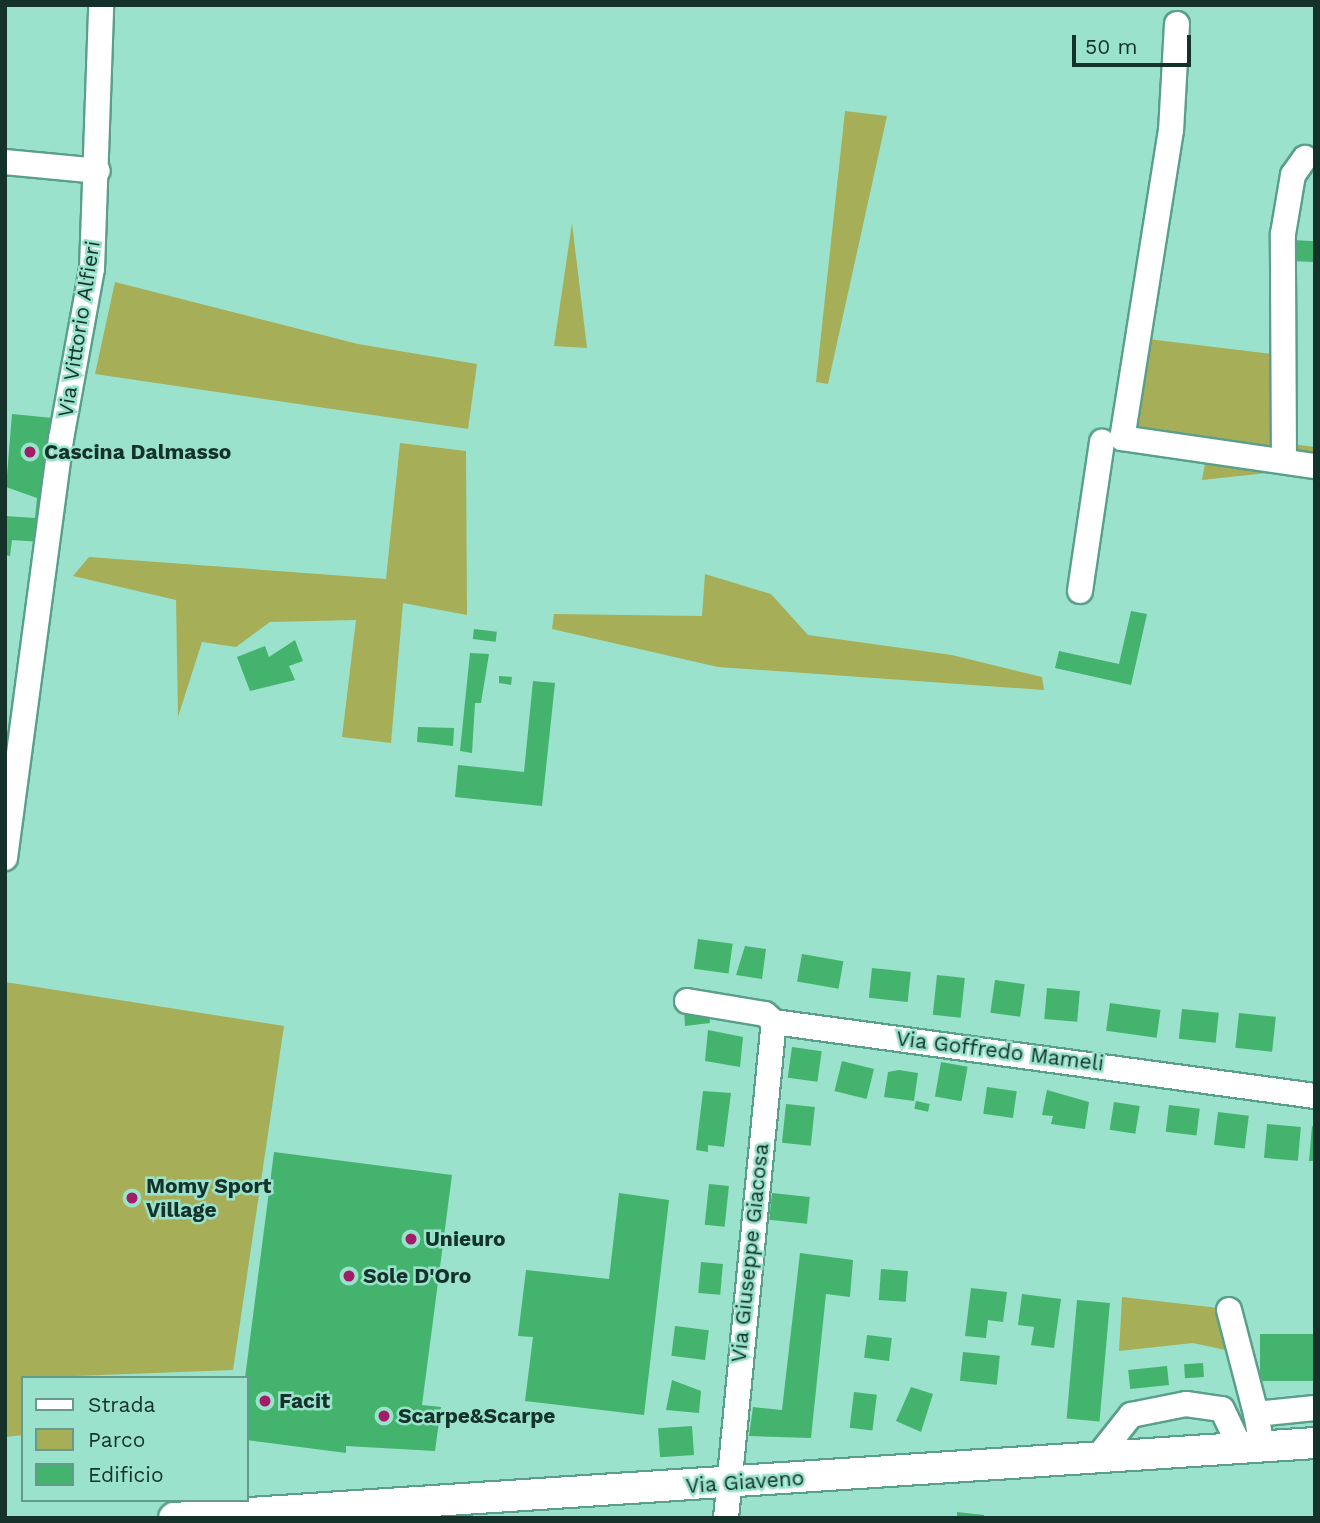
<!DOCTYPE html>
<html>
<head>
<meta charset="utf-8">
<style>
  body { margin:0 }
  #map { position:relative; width:1320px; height:1523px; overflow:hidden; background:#9ae2cb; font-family:"Work Sans",sans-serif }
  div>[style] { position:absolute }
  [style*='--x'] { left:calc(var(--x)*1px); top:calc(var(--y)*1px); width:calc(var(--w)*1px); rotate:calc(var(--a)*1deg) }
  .green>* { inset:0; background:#a7ae58 }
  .building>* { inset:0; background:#43b36d; transform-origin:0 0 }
  .roads { filter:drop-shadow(2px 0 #599f8b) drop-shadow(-2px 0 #599f8b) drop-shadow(0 2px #599f8b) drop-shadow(0 -2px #599f8b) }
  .minor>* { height:24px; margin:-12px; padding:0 12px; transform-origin:12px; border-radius:12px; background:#fff }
  .major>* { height:30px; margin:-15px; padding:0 15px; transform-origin:15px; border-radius:15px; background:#fff }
  .dots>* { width:19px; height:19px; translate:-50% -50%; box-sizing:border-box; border:4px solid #9ae2cb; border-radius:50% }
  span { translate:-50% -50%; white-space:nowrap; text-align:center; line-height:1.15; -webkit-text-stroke:5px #9ae2cb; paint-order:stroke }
  .street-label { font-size:21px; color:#14322a }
  .poi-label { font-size:21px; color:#14322a; font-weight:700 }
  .left { translate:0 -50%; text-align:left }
  .frame { position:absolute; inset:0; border:7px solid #14322a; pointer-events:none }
  .legend { position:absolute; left:21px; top:1376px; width:228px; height:126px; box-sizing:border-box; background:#9ae2cb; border:2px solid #649c8b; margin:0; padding:9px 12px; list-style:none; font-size:21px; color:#14322a }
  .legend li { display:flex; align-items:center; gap:14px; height:35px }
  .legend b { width:35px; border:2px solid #649c8b }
  .scale { position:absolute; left:1072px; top:35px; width:119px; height:32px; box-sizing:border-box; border:4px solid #14322a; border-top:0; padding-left:9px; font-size:21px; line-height:24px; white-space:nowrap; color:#14322a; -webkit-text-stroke:5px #9ae2cb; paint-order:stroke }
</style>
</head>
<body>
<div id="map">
  <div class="green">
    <i style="clip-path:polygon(845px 111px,887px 116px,828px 384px,816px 382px)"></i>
    <i style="clip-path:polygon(572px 223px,587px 348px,554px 346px)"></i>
    <i style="clip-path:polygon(1293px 269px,1297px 346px,1280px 364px,1283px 443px,1315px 447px,1315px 468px,1202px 480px,1206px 458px,1138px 434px,1131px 424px,1148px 339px,1272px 354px)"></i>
    <i style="clip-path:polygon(115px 282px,358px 344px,477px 364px,468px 429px,95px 374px)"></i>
    <i style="clip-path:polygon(400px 443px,466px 451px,467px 615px,403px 603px,391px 743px,342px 737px,356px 620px,270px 622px,236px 647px,202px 642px,178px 717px,176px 600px,73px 576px,89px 557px,386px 579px)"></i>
    <i style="clip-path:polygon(705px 574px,771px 594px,808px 635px,952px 655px,1042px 677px,1044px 690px,718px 667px,552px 629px,554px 614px,702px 616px)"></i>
    <i style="clip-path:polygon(5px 982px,284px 1026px,233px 1370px,23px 1378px,23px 1435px,5px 1437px)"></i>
    <i style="clip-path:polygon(1122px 1297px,1219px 1308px,1230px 1351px,1193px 1343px,1119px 1351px)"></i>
  </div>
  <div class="building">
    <i style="left:1293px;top:240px;width:22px;height:21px;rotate:3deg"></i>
    <i style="clip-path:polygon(12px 414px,53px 418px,42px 542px,12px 540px,10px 556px,5px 555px,5px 516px,35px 518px,37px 498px,6px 487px)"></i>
    <i style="clip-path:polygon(1131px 611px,1147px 614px,1131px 685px,1055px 668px,1059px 651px,1119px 664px)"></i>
    <i style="left:474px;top:629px;width:23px;height:10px;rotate:7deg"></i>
    <i style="clip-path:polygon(295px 640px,303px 661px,289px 666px,295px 680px,250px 691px,237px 657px,265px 646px,269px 657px)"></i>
    <i style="clip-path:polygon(470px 653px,489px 654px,481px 703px,475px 703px,472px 753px,460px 751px)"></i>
    <i style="clip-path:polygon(499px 676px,512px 677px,511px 685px,499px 683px)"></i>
    <i style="clip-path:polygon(533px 681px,555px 683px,542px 806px,455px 797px,458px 765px,524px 772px)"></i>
    <i style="clip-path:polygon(418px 727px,454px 728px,453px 746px,417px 742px)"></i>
    <i style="left:698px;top:939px;width:35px;height:30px;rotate:8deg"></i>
    <i style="clip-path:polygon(745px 946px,766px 949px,762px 979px,736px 975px)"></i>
    <i style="left:802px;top:954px;width:42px;height:28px;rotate:10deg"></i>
    <i style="left:872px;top:968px;width:39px;height:30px;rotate:6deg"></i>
    <i style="left:937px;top:975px;width:28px;height:40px;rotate:6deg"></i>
    <i style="left:995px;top:980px;width:30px;height:33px;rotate:8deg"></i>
    <i style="left:1047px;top:988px;width:33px;height:31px;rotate:5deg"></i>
    <i style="left:1110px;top:1003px;width:51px;height:28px;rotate:8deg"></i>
    <i style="clip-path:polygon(684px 1008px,709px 1012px,710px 1023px,685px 1026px)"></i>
    <i style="left:1182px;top:1009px;width:37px;height:30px;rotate:6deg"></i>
    <i style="left:1239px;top:1013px;width:37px;height:35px;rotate:6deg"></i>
    <i style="clip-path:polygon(708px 1030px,743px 1037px,740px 1067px,705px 1061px)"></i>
    <i style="left:792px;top:1047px;width:30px;height:31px;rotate:8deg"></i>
    <i style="left:842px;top:1061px;width:33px;height:31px;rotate:14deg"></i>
    <i style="left:941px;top:1062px;width:27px;height:35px;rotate:10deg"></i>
    <i style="clip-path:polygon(899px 1070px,918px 1073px,914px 1101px,884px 1097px,888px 1072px)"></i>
    <i style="left:987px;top:1087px;width:30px;height:27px;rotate:8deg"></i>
    <i style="clip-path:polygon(1047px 1090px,1089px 1102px,1085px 1129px,1051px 1124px,1053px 1116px,1042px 1115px)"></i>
    <i style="clip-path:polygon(703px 1091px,731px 1093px,724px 1147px,708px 1145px,708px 1152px,696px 1150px)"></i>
    <i style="left:916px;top:1101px;width:14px;height:8px;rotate:12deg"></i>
    <i style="left:1114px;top:1102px;width:26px;height:28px;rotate:9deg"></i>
    <i style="left:786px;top:1104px;width:29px;height:39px;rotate:6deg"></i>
    <i style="left:1169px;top:1105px;width:31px;height:27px;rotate:7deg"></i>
    <i style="left:1218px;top:1112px;width:31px;height:33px;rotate:7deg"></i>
    <i style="left:1267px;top:1124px;width:34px;height:34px;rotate:5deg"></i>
    <i style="clip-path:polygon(1312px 1126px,1315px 1127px,1315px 1161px,1309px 1161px)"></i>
    <i style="clip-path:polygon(274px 1152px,452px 1175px,422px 1405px,441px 1407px,435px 1451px,346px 1446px,346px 1453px,247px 1440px,245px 1378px)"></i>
    <i style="left:709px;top:1184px;width:20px;height:41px;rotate:6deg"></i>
    <i style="clip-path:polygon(619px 1193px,669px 1200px,644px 1415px,525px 1401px,533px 1337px,518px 1336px,526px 1270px,609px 1279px)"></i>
    <i style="left:772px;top:1193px;width:38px;height:27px;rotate:6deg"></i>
    <i style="clip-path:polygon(800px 1253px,853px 1260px,850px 1297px,826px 1294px,811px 1438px,749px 1436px,753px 1407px,782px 1410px)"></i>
    <i style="left:701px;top:1262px;width:22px;height:31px;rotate:5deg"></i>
    <i style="left:881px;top:1269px;width:27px;height:31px;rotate:4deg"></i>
    <i style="clip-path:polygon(971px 1288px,1007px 1292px,1003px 1322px,988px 1320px,986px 1338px,965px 1336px)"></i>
    <i style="clip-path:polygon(1022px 1294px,1061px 1299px,1054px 1348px,1031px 1345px,1034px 1327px,1018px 1325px)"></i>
    <i style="left:1077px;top:1300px;width:33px;height:119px;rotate:5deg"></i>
    <i style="left:675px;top:1326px;width:34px;height:30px;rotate:7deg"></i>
    <i style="left:1315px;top:1334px;width:47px;height:55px;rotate:90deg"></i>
    <i style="left:867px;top:1335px;width:25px;height:23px;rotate:7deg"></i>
    <i style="left:963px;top:1352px;width:37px;height:29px;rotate:6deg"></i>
    <i style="left:1203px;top:1363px;width:14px;height:19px;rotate:86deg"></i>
    <i style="left:1167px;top:1366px;width:19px;height:39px;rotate:84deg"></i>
    <i style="clip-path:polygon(672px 1380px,701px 1391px,699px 1413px,666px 1410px)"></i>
    <i style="clip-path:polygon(911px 1387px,933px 1394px,921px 1432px,896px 1421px)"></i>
    <i style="left:854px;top:1392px;width:23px;height:36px;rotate:7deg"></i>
    <i style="left:692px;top:1426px;width:29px;height:34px;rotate:86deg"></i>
    <i style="clip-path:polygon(957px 1512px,984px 1515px,984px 1518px,957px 1518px)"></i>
  </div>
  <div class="roads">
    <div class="minor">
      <i style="--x:1177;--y:24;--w:106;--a:93.2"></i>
      <i style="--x:1171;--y:130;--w:312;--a:99"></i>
      <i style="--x:1122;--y:438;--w:195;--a:8.3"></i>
      <i style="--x:5;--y:162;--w:93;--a:5.5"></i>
      <i style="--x:1284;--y:460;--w:226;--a:-90.3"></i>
      <i style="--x:1283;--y:234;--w:60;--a:-80.4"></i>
      <i style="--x:1293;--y:175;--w:21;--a:-55"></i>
      <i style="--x:1080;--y:591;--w:151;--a:-81.6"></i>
      <i style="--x:5;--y:858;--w:423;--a:-82.4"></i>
      <i style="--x:61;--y:439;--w:173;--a:-79.7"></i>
      <i style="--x:92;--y:269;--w:264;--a:-88"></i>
      <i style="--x:687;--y:1001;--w:79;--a:9.5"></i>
      <i style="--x:765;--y:1014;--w:12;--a:42"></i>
      <i style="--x:774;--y:1022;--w:546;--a:7.79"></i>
      <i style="--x:1229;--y:1310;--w:107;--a:75.4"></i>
      <i style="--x:1262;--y:1447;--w:34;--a:-100"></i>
      <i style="--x:1256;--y:1414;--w:59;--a:-5.8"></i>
      <i style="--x:1097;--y:1458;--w:55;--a:-51.7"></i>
      <i style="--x:1131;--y:1415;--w:56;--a:-11.3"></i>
      <i style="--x:1186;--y:1404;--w:36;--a:8"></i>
      <i style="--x:1222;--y:1409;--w:44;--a:64.6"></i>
      <i style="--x:726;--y:1518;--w:498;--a:-84.5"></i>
    </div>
    <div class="major">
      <i style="--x:174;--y:1518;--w:1143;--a:-3.76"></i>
    </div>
  </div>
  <div class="dots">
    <i style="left:30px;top:452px;background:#a31c67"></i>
    <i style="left:132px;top:1198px;background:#a31c67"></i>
    <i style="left:411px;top:1239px;background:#a31c67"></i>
    <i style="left:349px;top:1276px;background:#a31c67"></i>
    <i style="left:265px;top:1401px;background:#a31c67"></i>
    <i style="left:384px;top:1416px;background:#a31c67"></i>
  </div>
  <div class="street-label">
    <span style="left:79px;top:329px;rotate:-81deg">Via Vittorio Alfieri</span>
    <span style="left:1000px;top:1051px;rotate:7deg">Via Goffredo Mameli</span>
    <span style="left:750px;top:1253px;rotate:-84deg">Via Giuseppe Giacosa</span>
    <span style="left:745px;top:1482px;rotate:-4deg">Via Giaveno</span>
  </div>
  <div class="poi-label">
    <span class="left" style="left:44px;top:452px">Cascina Dalmasso</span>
    <span class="left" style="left:146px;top:1198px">Momy Sport<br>Village</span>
    <span class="left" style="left:425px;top:1239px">Unieuro</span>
    <span class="left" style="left:363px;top:1276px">Sole D'Oro</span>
    <span class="left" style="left:279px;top:1401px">Facit</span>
    <span class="left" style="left:398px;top:1416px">Scarpe&amp;Scarpe</span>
  </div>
  <div class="frame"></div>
  <ul class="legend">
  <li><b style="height:9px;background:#fff"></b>Strada</li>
  <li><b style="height:19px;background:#a7ae58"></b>Parco</li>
  <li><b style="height:19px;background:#43b36d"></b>Edificio</li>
  </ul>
  <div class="scale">50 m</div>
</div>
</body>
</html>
